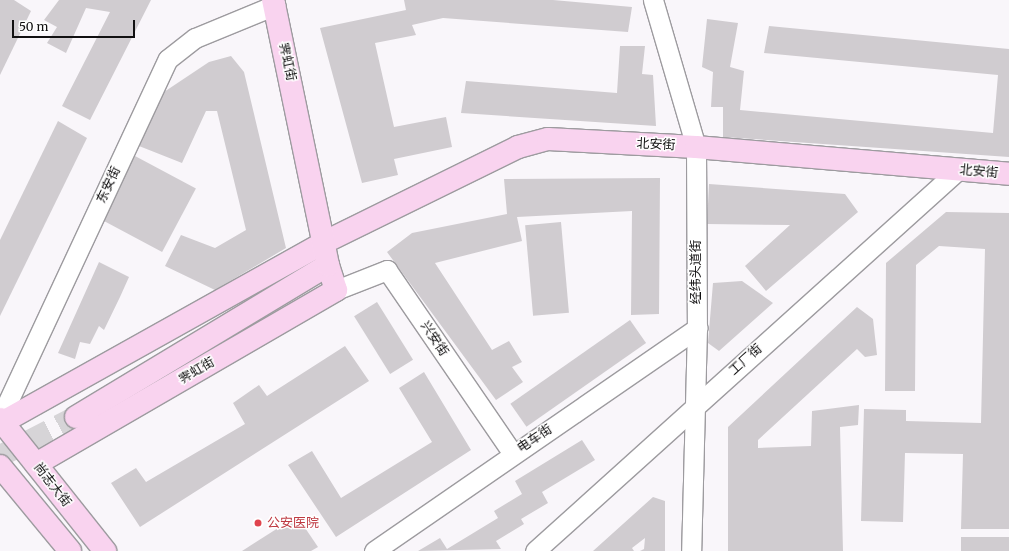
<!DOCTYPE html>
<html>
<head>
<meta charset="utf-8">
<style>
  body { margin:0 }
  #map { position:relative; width:1009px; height:551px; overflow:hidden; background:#f9f6fa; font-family:Merriweather,"Noto Sans SC",serif }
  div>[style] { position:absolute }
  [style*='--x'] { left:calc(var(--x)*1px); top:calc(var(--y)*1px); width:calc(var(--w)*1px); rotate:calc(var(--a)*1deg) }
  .building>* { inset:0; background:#d0ccd0; transform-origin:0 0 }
  .major-tunnel>* { height:22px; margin-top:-11px; transform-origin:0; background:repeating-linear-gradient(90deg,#d6d4d7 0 22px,transparent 0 33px) }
  .roads { filter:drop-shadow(1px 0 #9d9b9f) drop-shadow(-1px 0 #9d9b9f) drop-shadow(0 1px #9d9b9f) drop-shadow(0 -1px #9d9b9f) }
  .minor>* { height:19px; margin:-9.5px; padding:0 9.5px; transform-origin:9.5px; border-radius:9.5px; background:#fff }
  .major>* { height:22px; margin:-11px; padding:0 11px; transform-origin:11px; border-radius:11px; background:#f9d3ef }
  .dots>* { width:11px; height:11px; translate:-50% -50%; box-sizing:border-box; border:2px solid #fff; border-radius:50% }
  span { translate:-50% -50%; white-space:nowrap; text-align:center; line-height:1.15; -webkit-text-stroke:3px #fff; paint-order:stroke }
  .street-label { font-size:13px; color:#111011 }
  .health-label { font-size:13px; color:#be3a42 }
  .left { translate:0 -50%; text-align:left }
  .scale { position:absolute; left:12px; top:20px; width:123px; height:18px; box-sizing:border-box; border:2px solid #111011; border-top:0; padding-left:5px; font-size:12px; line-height:14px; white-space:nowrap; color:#111011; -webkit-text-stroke:3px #fff; paint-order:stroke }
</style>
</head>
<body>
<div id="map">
  <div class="building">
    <i style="clip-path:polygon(0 0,14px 0,31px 11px,0 75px)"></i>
    <i style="clip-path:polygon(59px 0,151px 0,90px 120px,62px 106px,110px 12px,86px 8px,66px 53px,47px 43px,57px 27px,44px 20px)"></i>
    <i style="clip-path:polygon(404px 0,553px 0,632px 7px,628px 32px,443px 18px,412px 25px,416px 35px,375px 43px,394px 127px,446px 117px,452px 147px,394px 159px,398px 175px,362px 183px,320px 28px,406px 10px)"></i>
    <i style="clip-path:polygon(707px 19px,738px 23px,730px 67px,744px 71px,740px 110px,993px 133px,998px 75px,764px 53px,769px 26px,1009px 49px,1009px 157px,723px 137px,723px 107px,711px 107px,713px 72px,702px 67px)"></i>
    <i style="clip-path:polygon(620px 46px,645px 46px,642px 74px,653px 75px,656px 126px,461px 113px,466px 81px,617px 93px)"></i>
    <i style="clip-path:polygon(231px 56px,244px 72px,286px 248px,215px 290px,165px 266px,181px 235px,215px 248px,246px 230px,217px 111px,206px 111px,182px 163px,139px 146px,164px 92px,209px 62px)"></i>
    <i style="clip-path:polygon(58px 121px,87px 138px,0 316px,0 240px)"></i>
    <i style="left:135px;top:156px;width:69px;height:72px;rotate:28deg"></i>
    <i style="clip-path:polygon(660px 178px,659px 314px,631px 315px,632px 211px,517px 217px,522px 241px,435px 263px,492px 350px,509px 341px,522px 362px,512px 367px,523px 382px,496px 400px,387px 252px,412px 233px,507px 214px,504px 179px)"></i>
    <i style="clip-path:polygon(709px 184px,845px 194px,858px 212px,766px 291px,745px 266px,790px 225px,707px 224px)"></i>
    <i style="clip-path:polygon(946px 212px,1009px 213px,1009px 529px,961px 529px,963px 454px,905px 453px,903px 522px,861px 521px,864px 409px,906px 410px,906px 421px,981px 423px,985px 249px,939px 246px,916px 265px,915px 391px,885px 391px,886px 263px)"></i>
    <i style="left:561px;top:222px;width:91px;height:36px;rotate:85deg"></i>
    <i style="clip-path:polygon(99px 262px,129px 277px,120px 297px,104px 330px,99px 326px,90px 344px,80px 342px,75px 359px,58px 353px)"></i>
    <i style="clip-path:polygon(742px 281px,773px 303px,719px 351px,708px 343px,713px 283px)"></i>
    <i style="left:377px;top:302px;width:68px;height:27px;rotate:58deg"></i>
    <i style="clip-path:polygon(857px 307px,873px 319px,877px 355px,865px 357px,857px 349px,758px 440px,758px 448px,811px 446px,812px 411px,859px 405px,858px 425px,840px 427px,843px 551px,728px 551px,728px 427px)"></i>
    <i style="left:630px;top:320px;width:28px;height:146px;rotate:55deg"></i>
    <i style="clip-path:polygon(345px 346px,369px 381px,140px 527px,111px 483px,136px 468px,146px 482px,245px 424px,233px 403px,259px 385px,267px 396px)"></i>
    <i style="clip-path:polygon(424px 372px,471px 450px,336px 537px,288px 465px,312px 451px,341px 498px,432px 442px,399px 388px)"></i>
    <i style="clip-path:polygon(582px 440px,595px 460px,542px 492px,548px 503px,521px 519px,524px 524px,496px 541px,501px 549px,418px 551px,440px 538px,447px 549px,498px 518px,494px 511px,522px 494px,515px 481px)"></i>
    <i style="clip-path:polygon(653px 497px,665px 501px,665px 551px,640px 551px,644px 549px,645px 538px,632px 548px,634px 551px,593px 551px)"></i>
    <i style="clip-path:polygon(297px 516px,318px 547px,311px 551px,242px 551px)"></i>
    <i style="left:1009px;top:537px;width:14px;height:48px;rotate:90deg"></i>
  </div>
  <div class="major-tunnel">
    <i style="--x:0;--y:456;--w:85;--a:-27.2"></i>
  </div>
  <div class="roads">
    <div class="minor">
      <i style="--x:653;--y:0;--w:153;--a:73.7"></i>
      <i style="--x:696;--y:147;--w:181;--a:89.7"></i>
      <i style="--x:697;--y:328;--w:223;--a:91.5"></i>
      <i style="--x:336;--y:290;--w:55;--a:-21.4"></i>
      <i style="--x:387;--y:270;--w:223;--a:55.6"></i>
      <i style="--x:3;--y:422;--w:14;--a:-82"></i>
      <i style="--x:5;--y:408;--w:385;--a:-65"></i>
      <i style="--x:168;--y:59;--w:34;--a:-38"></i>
      <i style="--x:195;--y:38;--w:87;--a:-22.4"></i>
      <i style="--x:374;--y:551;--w:393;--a:-34.6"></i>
      <i style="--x:535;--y:551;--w:569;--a:-42.01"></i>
    </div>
    <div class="major">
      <i style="--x:76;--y:417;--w:294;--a:-31.1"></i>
      <i style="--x:0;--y:419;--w:169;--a:51.5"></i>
      <i style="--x:3;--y:422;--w:369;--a:-29.2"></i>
      <i style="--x:325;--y:242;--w:215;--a:-26.2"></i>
      <i style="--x:518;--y:147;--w:31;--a:-15"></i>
      <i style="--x:548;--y:139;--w:148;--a:3.1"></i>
      <i style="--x:696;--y:147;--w:314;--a:4.9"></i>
      <i style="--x:36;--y:464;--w:347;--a:-30.1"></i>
      <i style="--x:336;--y:290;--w:26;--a:-108"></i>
      <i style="--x:328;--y:265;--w:271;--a:-101.7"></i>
      <i style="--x:0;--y:466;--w:110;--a:50.5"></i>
    </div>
  </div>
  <div class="dots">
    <i style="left:258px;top:523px;background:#e0444e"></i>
  </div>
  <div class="street-label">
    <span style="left:287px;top:62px;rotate:78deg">霁虹街</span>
    <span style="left:656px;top:145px;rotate:3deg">北安街</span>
    <span style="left:979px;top:172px;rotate:5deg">北安街</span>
    <span style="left:109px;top:185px;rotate:-65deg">东安街</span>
    <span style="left:696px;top:272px;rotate:-90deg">经纬头道街</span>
    <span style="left:434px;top:339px;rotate:56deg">兴安街</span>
    <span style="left:746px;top:360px;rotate:-42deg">工厂街</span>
    <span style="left:197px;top:371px;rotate:-30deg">霁虹街</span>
    <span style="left:535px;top:439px;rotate:-34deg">电车街</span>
    <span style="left:52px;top:485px;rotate:52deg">尚志大街</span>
  </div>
  <div class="health-label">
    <span class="left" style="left:267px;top:523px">公安医院</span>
  </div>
  <div class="scale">50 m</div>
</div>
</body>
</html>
